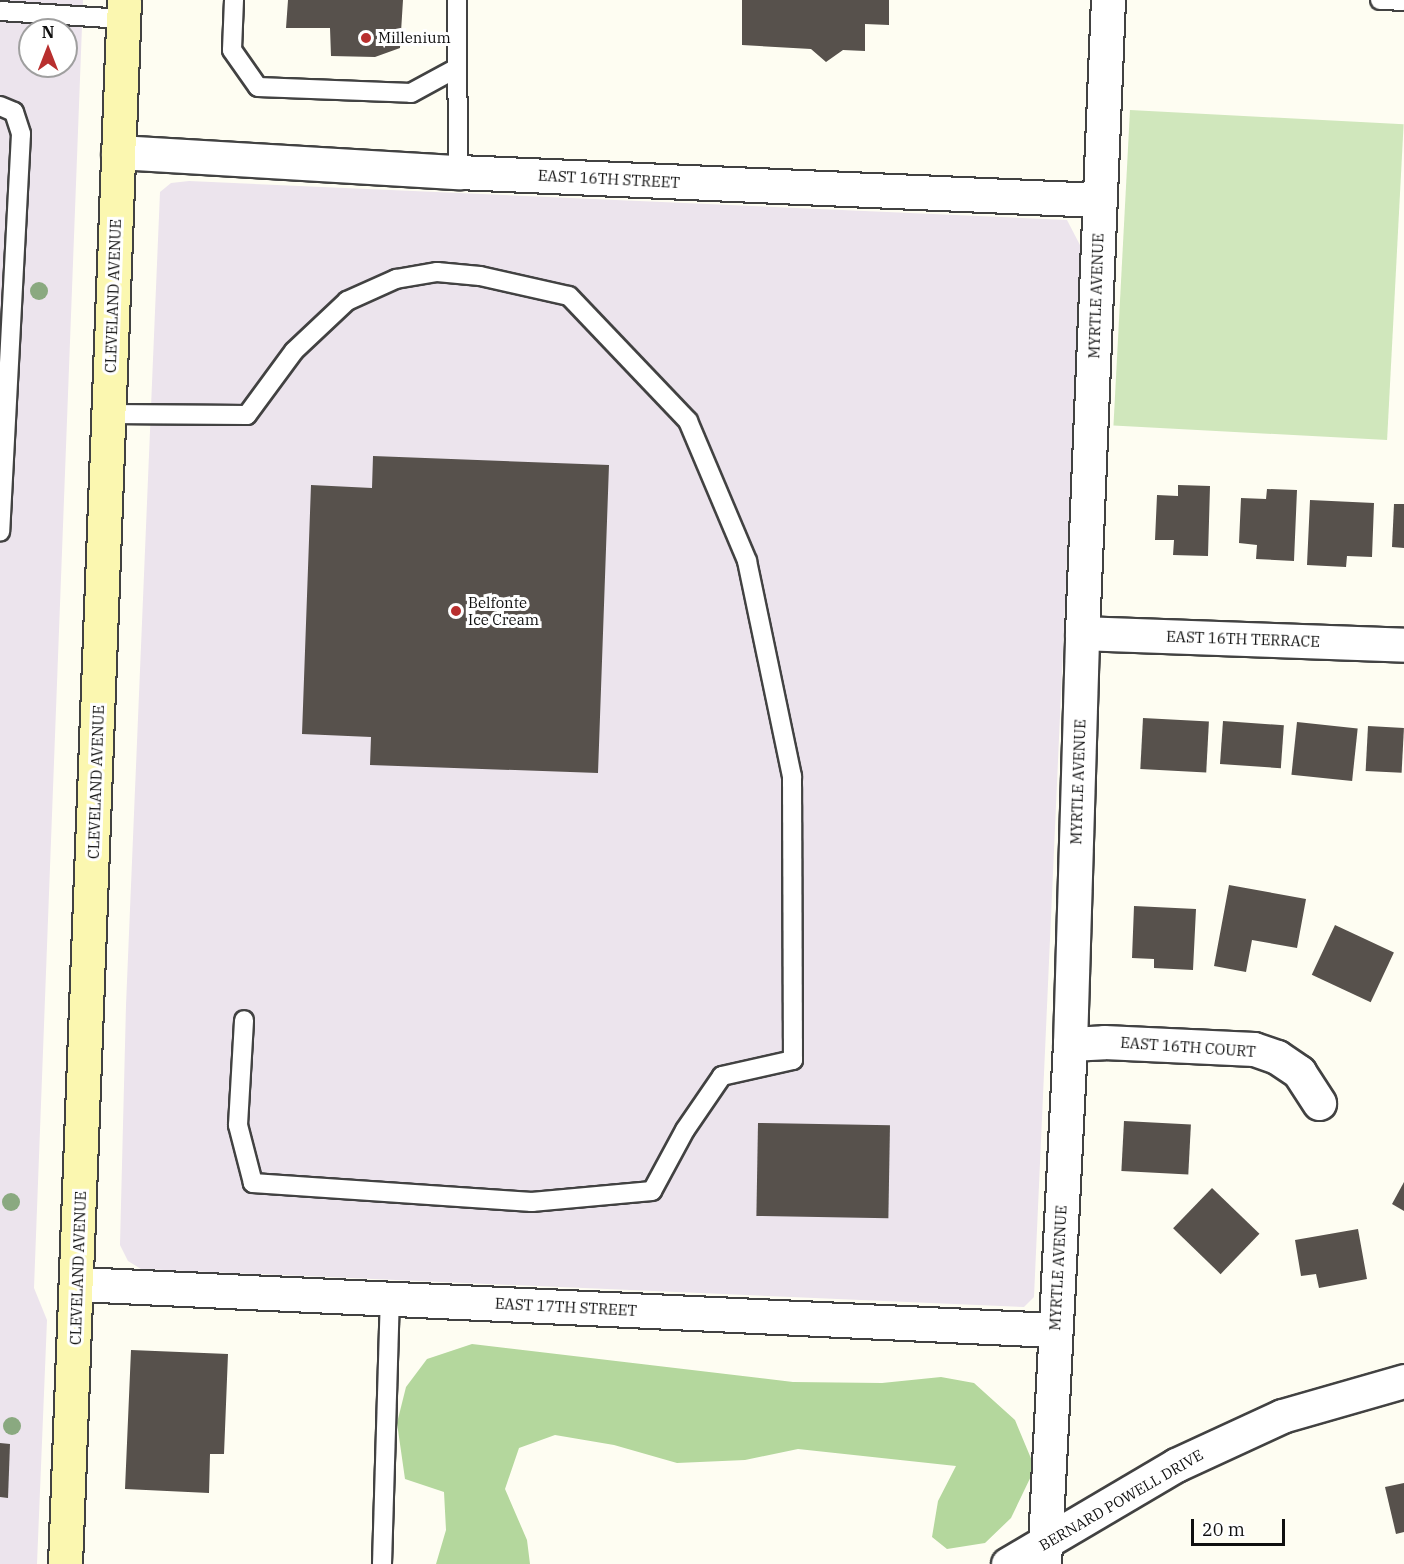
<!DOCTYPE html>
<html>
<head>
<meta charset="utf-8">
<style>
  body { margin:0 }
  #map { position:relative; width:1404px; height:1564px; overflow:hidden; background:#fefdf2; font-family:"IBM Plex Serif",serif }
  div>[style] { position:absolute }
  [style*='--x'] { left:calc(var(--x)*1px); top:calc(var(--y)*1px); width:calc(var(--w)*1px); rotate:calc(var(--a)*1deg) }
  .industrial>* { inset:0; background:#ece4ed }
  .green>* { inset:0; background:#d0e7bc; transform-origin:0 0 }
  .forest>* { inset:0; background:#b4d79d }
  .building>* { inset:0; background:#57514c; transform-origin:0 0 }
  .roads { filter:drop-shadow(2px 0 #424242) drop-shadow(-2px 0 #424242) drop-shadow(0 2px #424242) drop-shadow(0 -2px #424242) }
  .service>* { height:18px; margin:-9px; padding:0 9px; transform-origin:9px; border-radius:9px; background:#fff }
  .minor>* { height:33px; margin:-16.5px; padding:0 16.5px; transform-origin:16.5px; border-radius:16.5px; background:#fff }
  .tertiary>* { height:33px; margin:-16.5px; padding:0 16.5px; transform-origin:16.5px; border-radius:16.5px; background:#fff }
  .secondary>* { height:33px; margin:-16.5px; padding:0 16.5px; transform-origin:16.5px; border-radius:16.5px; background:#fbf7b0 }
  .trees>* { width:18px; height:18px; margin:-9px; border-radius:50%; background:#8aa980 }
  .dots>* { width:16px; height:16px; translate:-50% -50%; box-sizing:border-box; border:3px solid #fff; border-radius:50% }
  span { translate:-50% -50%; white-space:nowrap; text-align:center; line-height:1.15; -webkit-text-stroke:6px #fff; paint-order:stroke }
  .poi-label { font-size:15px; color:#0f0f0f }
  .left { translate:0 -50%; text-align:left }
  .street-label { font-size:15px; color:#0f0f0f }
  .north { position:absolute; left:18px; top:18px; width:60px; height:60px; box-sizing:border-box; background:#fff; border:2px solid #9f9f9f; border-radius:50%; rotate:0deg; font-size:16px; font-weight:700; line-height:24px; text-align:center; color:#0f0f0f }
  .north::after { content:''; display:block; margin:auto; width:21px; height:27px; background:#b82f2e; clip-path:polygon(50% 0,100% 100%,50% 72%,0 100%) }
  .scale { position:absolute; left:1191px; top:1519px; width:94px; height:27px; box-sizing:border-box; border:3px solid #0f0f0f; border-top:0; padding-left:8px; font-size:18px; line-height:21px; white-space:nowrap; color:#0f0f0f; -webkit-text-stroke:4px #fff; paint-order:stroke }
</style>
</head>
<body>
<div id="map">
  <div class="industrial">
    <i style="clip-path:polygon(evenodd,0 0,83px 0,34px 1288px,47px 1320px,37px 1564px,0 1564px,0 0,30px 30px,66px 30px,66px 66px,30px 66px,30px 30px)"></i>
    <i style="clip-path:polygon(189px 181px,1067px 220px,1081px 247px,1034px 1297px,1024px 1307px,141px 1269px,128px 1261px,120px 1245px,126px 1005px,160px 192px,171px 183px)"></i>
  </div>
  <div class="green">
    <i style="left:1130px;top:110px;width:274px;height:316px;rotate:3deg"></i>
  </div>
  <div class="forest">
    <i style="clip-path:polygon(472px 1344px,793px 1382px,882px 1383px,941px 1377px,974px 1383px,1015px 1420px,1035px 1468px,1011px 1518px,985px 1543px,947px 1549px,932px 1537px,938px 1501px,956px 1466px,798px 1449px,745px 1460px,677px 1463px,614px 1445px,555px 1435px,519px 1448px,505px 1489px,527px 1540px,530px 1564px,436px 1564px,446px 1530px,444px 1492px,405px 1479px,397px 1423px,406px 1387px,427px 1359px)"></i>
  </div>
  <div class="building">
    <i style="clip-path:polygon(288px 0,403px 0,400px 48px,375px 57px,331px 56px,330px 28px,286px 28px)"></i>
    <i style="clip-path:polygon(742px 0,889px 0,889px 25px,865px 24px,865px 51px,843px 50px,826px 62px,811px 49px,742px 45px)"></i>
    <i style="clip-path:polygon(373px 456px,609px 465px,598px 773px,370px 765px,371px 737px,302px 734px,311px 485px,372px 488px)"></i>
    <i style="clip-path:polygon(1178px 485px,1210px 486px,1208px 556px,1173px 555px,1174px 540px,1155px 540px,1157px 495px,1178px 496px)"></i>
    <i style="clip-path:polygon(1267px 489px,1297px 490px,1294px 561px,1256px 559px,1257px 545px,1239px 543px,1241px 498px,1266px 499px)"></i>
    <i style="clip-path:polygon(1310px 500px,1374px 503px,1372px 557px,1347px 556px,1346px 567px,1307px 565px)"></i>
    <i style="clip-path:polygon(1394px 504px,1404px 504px,1404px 548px,1392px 547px)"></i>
    <i style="left:1143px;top:718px;width:66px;height:51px;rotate:3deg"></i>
    <i style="left:1223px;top:721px;width:61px;height:43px;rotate:4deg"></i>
    <i style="left:1297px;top:722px;width:61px;height:53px;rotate:6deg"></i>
    <i style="left:1368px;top:726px;width:36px;height:45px;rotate:3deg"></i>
    <i style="clip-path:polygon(1229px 885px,1306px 899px,1297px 948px,1252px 940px,1246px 972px,1214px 966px)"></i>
    <i style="clip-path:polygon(1134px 906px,1196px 909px,1193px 970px,1154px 968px,1154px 959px,1132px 958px)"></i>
    <i style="left:1335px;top:925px;width:65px;height:55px;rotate:25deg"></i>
    <i style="left:1124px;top:1121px;width:67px;height:50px;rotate:3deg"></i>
    <i style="left:758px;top:1123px;width:132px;height:93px;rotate:1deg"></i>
    <i style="clip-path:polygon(1404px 1182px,1404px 1211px,1392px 1204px)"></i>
    <i style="left:1212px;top:1188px;width:66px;height:56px;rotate:44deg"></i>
    <i style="clip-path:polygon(1358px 1229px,1367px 1279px,1319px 1288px,1316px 1274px,1301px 1276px,1295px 1240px)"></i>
    <i style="clip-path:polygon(131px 1350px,228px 1354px,224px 1454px,210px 1454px,209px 1493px,125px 1489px)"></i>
    <i style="clip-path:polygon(0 1443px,10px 1444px,8px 1498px,0 1497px)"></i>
    <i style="clip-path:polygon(1404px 1483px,1404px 1532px,1396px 1534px,1385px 1487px)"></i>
  </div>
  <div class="roads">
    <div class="service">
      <i style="--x:234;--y:0;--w:50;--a:92.3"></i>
      <i style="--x:232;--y:50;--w:45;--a:54.9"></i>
      <i style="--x:258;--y:87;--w:153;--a:2.2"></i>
      <i style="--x:411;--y:93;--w:50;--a:-28.6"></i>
      <i style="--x:457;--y:0;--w:172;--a:89.7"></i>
      <i style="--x:1380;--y:0;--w:24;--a:2"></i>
      <i style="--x:0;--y:11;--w:123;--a:3.7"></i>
      <i style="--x:0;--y:106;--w:15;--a:23"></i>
      <i style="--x:14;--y:112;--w:23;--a:72"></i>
      <i style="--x:21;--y:134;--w:398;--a:93"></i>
      <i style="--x:109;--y:414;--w:138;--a:0.4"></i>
      <i style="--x:247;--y:415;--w:79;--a:-53.7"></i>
      <i style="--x:294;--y:351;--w:73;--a:-43.3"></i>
      <i style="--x:347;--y:301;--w:54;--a:-24.2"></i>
      <i style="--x:396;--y:279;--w:42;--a:-9.7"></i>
      <i style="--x:437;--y:272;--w:43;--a:5.3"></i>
      <i style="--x:480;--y:276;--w:91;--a:12.7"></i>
      <i style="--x:569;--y:296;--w:173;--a:46.4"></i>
      <i style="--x:688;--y:421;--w:152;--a:67.1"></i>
      <i style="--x:747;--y:561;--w:220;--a:78.2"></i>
      <i style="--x:792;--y:776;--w:284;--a:89.8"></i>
      <i style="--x:793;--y:1060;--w:73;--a:167.3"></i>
      <i style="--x:722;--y:1076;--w:65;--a:124.4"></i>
      <i style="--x:685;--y:1130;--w:69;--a:118.4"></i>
      <i style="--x:652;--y:1191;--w:121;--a:174.8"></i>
      <i style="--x:532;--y:1202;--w:280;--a:-176.1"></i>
      <i style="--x:253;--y:1183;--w:60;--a:-104.5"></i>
      <i style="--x:238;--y:1125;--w:105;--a:-86.7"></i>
      <i style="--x:382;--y:1564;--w:265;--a:-88.3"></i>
    </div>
    <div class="minor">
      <i style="--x:118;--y:152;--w:341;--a:3.4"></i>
      <i style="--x:458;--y:172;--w:642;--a:2.5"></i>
      <i style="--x:1082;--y:633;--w:322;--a:2.1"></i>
      <i style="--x:1070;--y:1044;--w:34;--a:-3"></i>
      <i style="--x:1104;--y:1042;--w:150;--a:2.7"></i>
      <i style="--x:1254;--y:1049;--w:24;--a:19"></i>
      <i style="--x:1277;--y:1057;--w:27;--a:34"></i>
      <i style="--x:1299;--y:1072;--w:37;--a:57"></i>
      <i style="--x:78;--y:1284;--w:978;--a:2.7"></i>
      <i style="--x:1044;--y:1564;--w:521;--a:-87.14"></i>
      <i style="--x:1070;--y:1044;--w:411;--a:-88.3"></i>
      <i style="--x:1082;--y:633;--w:634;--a:-87.65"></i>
    </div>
    <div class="tertiary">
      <i style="--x:1008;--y:1564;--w:195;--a:-30.5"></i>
      <i style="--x:1176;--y:1465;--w:117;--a:-24.8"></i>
      <i style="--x:1282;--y:1416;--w:127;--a:-16"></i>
    </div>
    <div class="secondary">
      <i style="--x:65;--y:1564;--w:1565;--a:-87.84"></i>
    </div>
  </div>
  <div class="trees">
    <i style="left:39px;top:291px"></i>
    <i style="left:11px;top:1202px"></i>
    <i style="left:12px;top:1426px"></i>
  </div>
  <div class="dots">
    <i style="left:366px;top:38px;background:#b82f2e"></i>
    <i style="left:456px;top:611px;background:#b82f2e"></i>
  </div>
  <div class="poi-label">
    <span class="left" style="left:378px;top:38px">Millenium</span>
    <span class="left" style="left:468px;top:611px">Belfonte<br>Ice Cream</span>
  </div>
  <div class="street-label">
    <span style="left:609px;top:179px;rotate:3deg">EAST 16TH STREET</span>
    <span style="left:113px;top:296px;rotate:-88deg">CLEVELAND AVENUE</span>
    <span style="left:1096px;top:296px;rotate:-88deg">MYRTLE AVENUE</span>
    <span style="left:1243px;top:639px;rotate:2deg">EAST 16TH TERRACE</span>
    <span style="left:96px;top:782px;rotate:-88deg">CLEVELAND AVENUE</span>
    <span style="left:1078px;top:782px;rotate:-88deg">MYRTLE AVENUE</span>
    <span style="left:1188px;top:1047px;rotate:4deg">EAST 16TH COURT</span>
    <span style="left:78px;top:1268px;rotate:-88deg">CLEVELAND AVENUE</span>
    <span style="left:1058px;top:1268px;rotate:-87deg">MYRTLE AVENUE</span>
    <span style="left:566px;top:1307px;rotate:3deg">EAST 17TH STREET</span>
    <span style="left:1121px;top:1500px;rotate:-30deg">BERNARD POWELL DRIVE</span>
  </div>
  <div class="north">N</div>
  <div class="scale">20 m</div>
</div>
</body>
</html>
